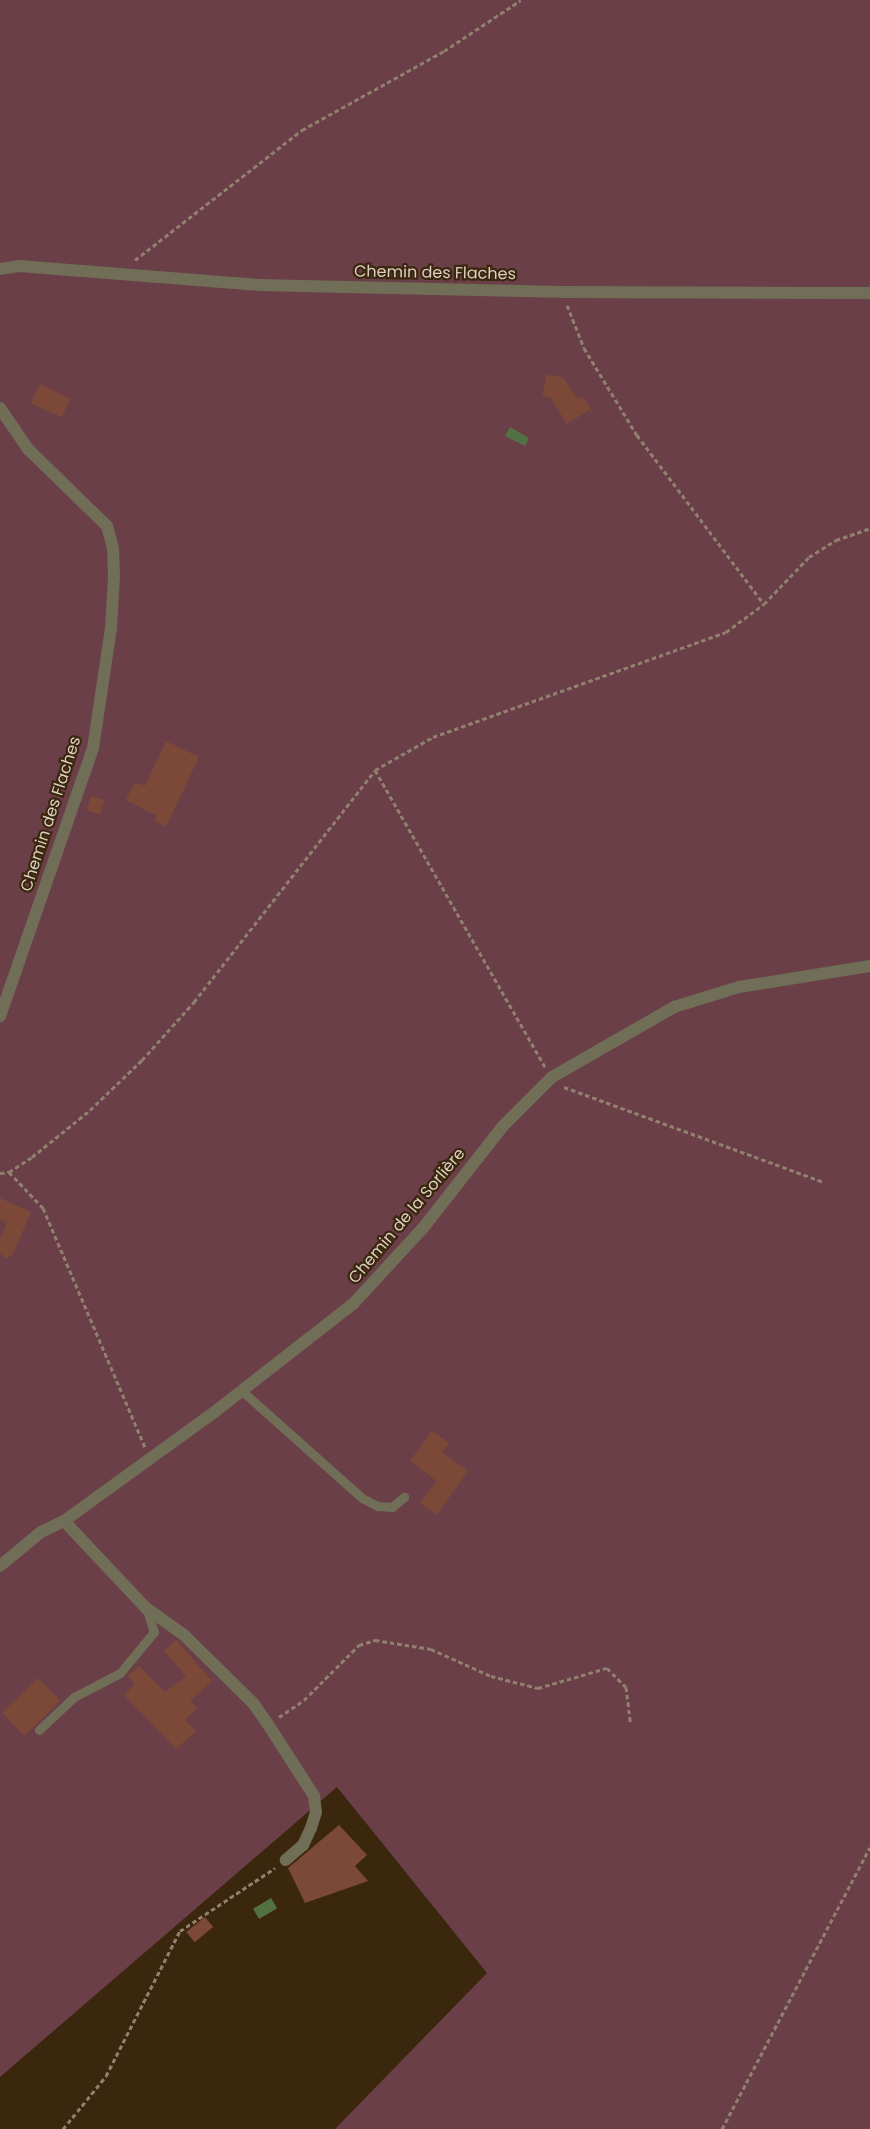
<!DOCTYPE html>
<html>
<head>
<meta charset="utf-8">
<style>
  body { margin:0 }
  #map { position:relative; width:870px; height:2129px; overflow:hidden; background:#3a270e; font-family:Poppins,sans-serif }
  div>[style] { position:absolute }
  [style*='--x'] { left:calc(var(--x)*1px); top:calc(var(--y)*1px); width:calc(var(--w)*1px); rotate:calc(var(--a)*1deg) }
  .green>* { inset:0; background:#6b3f48 }
  .water>* { inset:0; background:#547143; transform-origin:0 0 }
  .building>* { inset:0; background:#7c4837; transform-origin:0 0 }
  .path>* { height:3px; margin-top:-1.5px; transform-origin:0; background:repeating-linear-gradient(90deg,#90806d 0 4.5px,transparent 0 7.5px) }
  .lane>* { height:9px; margin:-4.5px; padding:0 4.5px; transform-origin:4.5px; border-radius:4.5px; background:#706e57 }
  .street>* { height:12px; margin:-6px; padding:0 6px; transform-origin:6px; border-radius:6px; background:#706e57 }
  span { translate:-50% -50%; white-space:nowrap; text-align:center; line-height:1.15; -webkit-text-stroke:4.5px #3a270e; paint-order:stroke }
  .street-label { font-size:16px; color:#dccfc1 }
</style>
</head>
<body>
<div id="map">
  <div class="green">
    <i style="clip-path:polygon(0 0,870px 0,870px 2129px,335px 2129px,487px 1973px,337px 1787px,0 2077px)"></i>
  </div>
  <div class="water">
    <i style="clip-path:polygon(510px 427px,529px 438px,525px 446px,505px 436px)"></i>
    <i style="left:271px;top:1898px;width:12px;height:21px;rotate:59deg"></i>
  </div>
  <div class="building">
    <i style="clip-path:polygon(547px 374px,564px 378px,577px 399px,582px 396px,591px 409px,567px 424px,550px 397px,542px 396px)"></i>
    <i style="left:40px;top:384px;width:34px;height:21px;rotate:26deg"></i>
    <i style="clip-path:polygon(166px 741px,199px 757px,166px 827px,155px 821px,157px 816px,126px 800px,135px 782px,145px 786px)"></i>
    <i style="left:91px;top:796px;width:14px;height:15px;rotate:17deg"></i>
    <i style="clip-path:polygon(0 1198px,31px 1212px,13px 1254px,6px 1259px,0 1253px,0 1238px,7px 1223px,0 1219px)"></i>
    <i style="clip-path:polygon(432px 1431px,449px 1443px,442px 1452px,468px 1471px,437px 1515px,420px 1503px,437px 1481px,410px 1461px)"></i>
    <i style="clip-path:polygon(176px 1640px,212px 1681px,190px 1701px,197px 1708px,185px 1720px,196px 1731px,176px 1749px,124px 1695px,135px 1684px,128px 1676px,139px 1666px,165px 1692px,186px 1676px,164px 1651px)"></i>
    <i style="left:38px;top:1678px;width:32px;height:50px;rotate:46deg"></i>
    <i style="clip-path:polygon(339px 1825px,367px 1855px,355px 1866px,368px 1881px,305px 1903px,288px 1868px)"></i>
    <i style="left:205px;top:1917px;width:13px;height:24px;rotate:51deg"></i>
  </div>
  <div class="path">
    <i style="--x:135;--y:260;--w:212;--a:-37.9"></i>
    <i style="--x:302;--y:130;--w:162;--a:-29.1"></i>
    <i style="--x:444;--y:51;--w:92;--a:-33.5"></i>
    <i style="--x:567;--y:305;--w:46;--a:68.4"></i>
    <i style="--x:584;--y:348;--w:102;--a:58.7"></i>
    <i style="--x:637;--y:435;--w:211;--a:53.1"></i>
    <i style="--x:375;--y:770;--w:342;--a:60.2"></i>
    <i style="--x:564;--y:1087;--w:277;--a:20.1"></i>
    <i style="--x:9;--y:1172;--w:50;--a:46.6"></i>
    <i style="--x:43;--y:1208;--w:260;--a:66.9"></i>
    <i style="--x:0;--y:1173;--w:9;--a:-6"></i>
    <i style="--x:9;--y:1172;--w:27;--a:-33"></i>
    <i style="--x:32;--y:1157;--w:75;--a:-39"></i>
    <i style="--x:90;--y:1110;--w:72;--a:-43.9"></i>
    <i style="--x:142;--y:1060;--w:78;--a:-48.1"></i>
    <i style="--x:194;--y:1002;--w:294;--a:-52"></i>
    <i style="--x:375;--y:770;--w:67;--a:-29.6"></i>
    <i style="--x:433;--y:737;--w:311;--a:-19.7"></i>
    <i style="--x:726;--y:632;--w:47;--a:-36.4"></i>
    <i style="--x:764;--y:604;--w:65;--a:-46.2"></i>
    <i style="--x:809;--y:557;--w:32;--a:-32"></i>
    <i style="--x:836;--y:540;--w:36;--a:-19"></i>
    <i style="--x:279;--y:1717;--w:30;--a:-34"></i>
    <i style="--x:304;--y:1700;--w:78;--a:-45"></i>
    <i style="--x:359;--y:1645;--w:17;--a:-17"></i>
    <i style="--x:375;--y:1640;--w:57;--a:9.1"></i>
    <i style="--x:431;--y:1649;--w:66;--a:24.2"></i>
    <i style="--x:491;--y:1676;--w:49;--a:14.3"></i>
    <i style="--x:538;--y:1688;--w:72;--a:-16.2"></i>
    <i style="--x:607;--y:1668;--w:27;--a:45"></i>
    <i style="--x:626;--y:1687;--w:35;--a:83"></i>
    <i style="--x:63;--y:2129;--w:68;--a:-50.9"></i>
    <i style="--x:106;--y:2076;--w:163;--a:-63"></i>
    <i style="--x:180;--y:1931;--w:114;--a:-33.6"></i>
    <i style="--x:722;--y:2129;--w:318;--a:-62.3"></i>
  </div>
  <div class="lane">
    <i style="--x:242;--y:1391;--w:161;--a:41.7"></i>
    <i style="--x:362;--y:1498;--w:18;--a:27"></i>
    <i style="--x:378;--y:1506;--w:14;--a:4"></i>
    <i style="--x:392;--y:1507;--w:16;--a:-40"></i>
    <i style="--x:39;--y:1730;--w:48;--a:-43.3"></i>
    <i style="--x:74;--y:1697;--w:52;--a:-27.6"></i>
    <i style="--x:120;--y:1673;--w:53;--a:-50.3"></i>
    <i style="--x:154;--y:1632;--w:23;--a:-108"></i>
  </div>
  <div class="street">
    <i style="--x:0;--y:269;--w:19;--a:-9"></i>
    <i style="--x:19;--y:266;--w:241;--a:4.5"></i>
    <i style="--x:259;--y:285;--w:303;--a:1.3"></i>
    <i style="--x:562;--y:292;--w:308;--a:0.2"></i>
    <i style="--x:0;--y:408;--w:50;--a:55.7"></i>
    <i style="--x:28;--y:449;--w:110;--a:44.3"></i>
    <i style="--x:107;--y:526;--w:23;--a:75"></i>
    <i style="--x:113;--y:548;--w:28;--a:88"></i>
    <i style="--x:114;--y:576;--w:52;--a:93.3"></i>
    <i style="--x:111;--y:628;--w:121;--a:98.5"></i>
    <i style="--x:93;--y:748;--w:284;--a:109.1"></i>
    <i style="--x:64;--y:1521;--w:120;--a:46.7"></i>
    <i style="--x:146;--y:1608;--w:47;--a:35.4"></i>
    <i style="--x:184;--y:1635;--w:97;--a:44.6"></i>
    <i style="--x:253;--y:1703;--w:32;--a:55"></i>
    <i style="--x:271;--y:1729;--w:80;--a:57.3"></i>
    <i style="--x:314;--y:1796;--w:16;--a:83"></i>
    <i style="--x:316;--y:1812;--w:17;--a:107"></i>
    <i style="--x:311;--y:1828;--w:19;--a:115"></i>
    <i style="--x:303;--y:1845;--w:23;--a:139"></i>
    <i style="--x:0;--y:1566;--w:53;--a:-39.7"></i>
    <i style="--x:41;--y:1532;--w:25;--a:-26"></i>
    <i style="--x:64;--y:1521;--w:183;--a:-35.9"></i>
    <i style="--x:212;--y:1414;--w:180;--a:-38"></i>
    <i style="--x:354;--y:1303;--w:102;--a:-47.4"></i>
    <i style="--x:423;--y:1228;--w:130;--a:-51.9"></i>
    <i style="--x:503;--y:1126;--w:69;--a:-45"></i>
    <i style="--x:552;--y:1077;--w:141;--a:-29.8"></i>
    <i style="--x:674;--y:1007;--w:68;--a:-17.1"></i>
    <i style="--x:739;--y:987;--w:133;--a:-9.1"></i>
  </div>
  <div class="street-label">
    <span style="left:435px;top:273px;rotate:1deg">Chemin des Flaches</span>
    <span style="left:51px;top:814px;rotate:-72deg">Chemin des Flaches</span>
    <span style="left:407px;top:1216px;rotate:-50deg">Chemin de la Sorlière</span>
  </div>
</div>
</body>
</html>
